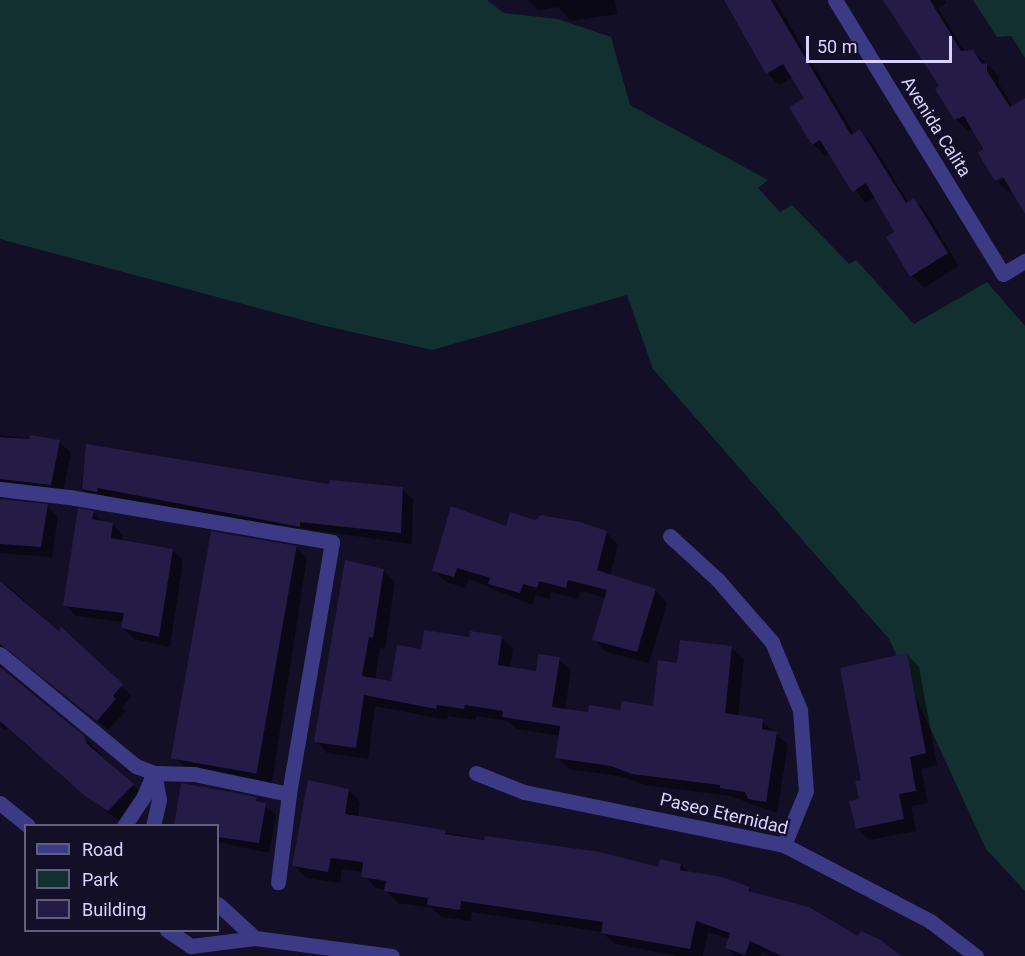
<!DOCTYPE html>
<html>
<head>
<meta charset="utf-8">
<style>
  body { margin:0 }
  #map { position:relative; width:1025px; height:956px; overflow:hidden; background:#130f26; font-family:Roboto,sans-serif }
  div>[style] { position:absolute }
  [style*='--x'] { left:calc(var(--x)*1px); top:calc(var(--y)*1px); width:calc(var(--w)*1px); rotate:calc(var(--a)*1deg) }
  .green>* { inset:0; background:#12302f }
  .shadow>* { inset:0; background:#0007 }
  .building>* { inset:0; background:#241b47; transform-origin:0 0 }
  .minor>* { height:15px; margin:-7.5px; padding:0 7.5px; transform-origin:7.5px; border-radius:7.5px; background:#3d3a85 }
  span { translate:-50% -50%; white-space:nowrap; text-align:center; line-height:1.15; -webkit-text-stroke:4.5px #130f26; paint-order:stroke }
  .street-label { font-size:18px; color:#d9d4ff }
  .legend { position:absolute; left:24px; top:824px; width:195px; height:108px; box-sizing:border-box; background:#130f26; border:2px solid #625e7d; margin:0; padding:8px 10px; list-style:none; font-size:18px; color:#d9d4ff }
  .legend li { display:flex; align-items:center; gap:12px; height:30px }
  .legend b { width:30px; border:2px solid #625e7d }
  .scale { position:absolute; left:806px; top:36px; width:146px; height:27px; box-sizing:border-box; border:3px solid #d9d4ff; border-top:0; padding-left:8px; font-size:18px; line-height:21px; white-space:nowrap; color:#d9d4ff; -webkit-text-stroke:4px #130f26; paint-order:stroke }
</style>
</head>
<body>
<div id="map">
  <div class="green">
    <i style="clip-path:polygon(0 0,487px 0,504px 13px,558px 19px,611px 37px,630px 105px,768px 180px,758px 188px,780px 212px,792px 205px,849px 264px,856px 260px,914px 324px,987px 282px,1025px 326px,1025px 891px,986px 849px,889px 639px,653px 369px,627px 295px,432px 350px,321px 325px,0 239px)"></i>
    <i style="clip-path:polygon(973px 0,1025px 0,1025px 58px,1011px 36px,997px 37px)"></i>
  </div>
  <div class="shadow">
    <i style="clip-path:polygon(528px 0,615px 0,617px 14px,571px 21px,558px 7px,538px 10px)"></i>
    <i style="clip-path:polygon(733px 0,775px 0,854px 134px,860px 131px,872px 143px,909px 203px,914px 200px,926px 212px,959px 266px,924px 288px,912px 276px,897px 232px,876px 197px,865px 203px,830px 153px,825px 156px,813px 144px,806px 98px,793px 77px,779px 85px,767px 73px)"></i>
    <i style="clip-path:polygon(885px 0,944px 0,946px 3px,938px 8px,965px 52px,973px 51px,999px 76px,999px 84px,1013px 107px,1025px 100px,1025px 211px,1012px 190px,1008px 192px,998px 182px,1010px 174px,996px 180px,973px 129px,968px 131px,955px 119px,941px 87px)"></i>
    <i style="clip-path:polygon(0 435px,59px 442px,71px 453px,62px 496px,12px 490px,0 500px)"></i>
    <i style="clip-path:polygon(87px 446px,331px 486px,402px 489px,413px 500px,412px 544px,92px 499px,81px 488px)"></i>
    <i style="clip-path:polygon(0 500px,47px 506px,58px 517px,52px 557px,0 553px)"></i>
    <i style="clip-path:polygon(93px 512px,103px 522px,112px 524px,123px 535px,122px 541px,173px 551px,183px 561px,170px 647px,134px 639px,123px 628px,124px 622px,76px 616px,65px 605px)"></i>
    <i style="clip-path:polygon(535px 521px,606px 532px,618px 545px,610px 576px,655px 590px,667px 603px,649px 663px,606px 652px,594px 639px,606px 598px,580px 591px,578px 599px,551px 592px,549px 599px,535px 595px,532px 605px,469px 579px,466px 588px,446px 582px,434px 570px,507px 528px)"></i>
    <i style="clip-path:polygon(296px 547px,307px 558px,271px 788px,187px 770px,177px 759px)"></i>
    <i style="clip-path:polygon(383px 570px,395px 582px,385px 649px,380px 648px,375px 680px,392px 683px,423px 651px,470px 639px,501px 637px,513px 649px,510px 668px,537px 672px,559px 659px,571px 670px,565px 710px,589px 714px,621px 712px,654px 708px,679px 664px,732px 648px,744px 659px,738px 717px,762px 721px,788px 745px,777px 813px,730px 796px,645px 785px,624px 777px,569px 769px,557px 757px,560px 736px,516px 729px,508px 721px,476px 716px,476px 720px,448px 716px,447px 720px,375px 706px,368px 759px,327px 753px,316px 741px)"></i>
    <i style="clip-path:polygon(0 584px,6px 584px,132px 696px,122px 708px,126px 711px,108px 730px,18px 657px,8px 655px,0 663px,3px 671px,83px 737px,143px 795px,119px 821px,63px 778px,34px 747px,31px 750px,8px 728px,5px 731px,0 726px)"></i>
    <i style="clip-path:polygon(907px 654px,919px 667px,937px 765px,921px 769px,928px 803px,911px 806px,916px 831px,869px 840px,857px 828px,863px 781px)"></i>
    <i style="clip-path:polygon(348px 790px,360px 802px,358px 818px,659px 869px,681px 865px,689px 873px,749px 888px,755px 894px,899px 956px,771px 956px,762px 952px,761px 956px,735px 956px,727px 948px,730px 939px,708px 932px,703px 956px,678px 956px,615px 944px,602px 932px,472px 912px,471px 921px,441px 917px,432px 908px,398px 903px,385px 890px,375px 888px,363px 872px,342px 869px,340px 883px,306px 878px,294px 865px)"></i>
    <i style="clip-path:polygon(256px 799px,276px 815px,269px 853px,218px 842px,218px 826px,175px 825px)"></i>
  </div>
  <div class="building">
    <i style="clip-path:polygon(724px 0,771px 0,851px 135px,860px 129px,906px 203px,914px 198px,948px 253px,910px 277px,886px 237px,894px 232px,866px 183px,852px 192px,820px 140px,812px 145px,789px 107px,804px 98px,783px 64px,766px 74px)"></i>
    <i style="clip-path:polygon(883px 0,930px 0,961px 51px,973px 50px,982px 64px,987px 63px,987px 71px,1010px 107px,1025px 98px,1025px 214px,1003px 177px,995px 181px,978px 153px,983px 149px,964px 116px,954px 120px,935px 89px,939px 86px)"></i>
    <i style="clip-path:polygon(30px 435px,60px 440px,51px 485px,0 479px,0 437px,29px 439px)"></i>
    <i style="clip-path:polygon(86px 444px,329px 484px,330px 480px,403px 487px,401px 533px,300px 522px,300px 527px,98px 488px,97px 492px,82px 489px)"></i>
    <i style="clip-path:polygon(0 499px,48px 504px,41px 547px,0 544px)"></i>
    <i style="clip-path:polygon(451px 506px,506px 526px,510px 512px,535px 520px,541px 515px,580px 522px,607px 531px,597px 570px,656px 589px,637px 652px,592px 640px,607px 590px,568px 580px,566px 588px,539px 581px,537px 588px,523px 584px,520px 593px,488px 584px,490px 578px,457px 568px,454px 577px,432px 571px)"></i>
    <i style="clip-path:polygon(78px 508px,94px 511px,92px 519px,113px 523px,111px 538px,173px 549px,159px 637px,121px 628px,124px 613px,63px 606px)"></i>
    <i style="left:211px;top:531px;width:87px;height:231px;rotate:10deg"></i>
    <i style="clip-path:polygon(345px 560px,384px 569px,373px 638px,369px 637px,362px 676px,391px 681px,397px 645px,421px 649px,424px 630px,469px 637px,470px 631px,502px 636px,498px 665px,536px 671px,538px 654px,560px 657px,552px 707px,588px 712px,589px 705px,620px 710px,622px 701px,653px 706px,658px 660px,677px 663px,680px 640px,732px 646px,725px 713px,763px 719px,762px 729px,777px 732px,766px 802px,748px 799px,745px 792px,720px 788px,720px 785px,632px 774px,611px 766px,555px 758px,560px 726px,502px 717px,503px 711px,465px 705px,464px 709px,437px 705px,436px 709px,364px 695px,356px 748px,314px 742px)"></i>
    <i style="clip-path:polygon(0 581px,60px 632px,60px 626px,123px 684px,113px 696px,116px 699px,97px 721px,0 644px)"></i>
    <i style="clip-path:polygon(907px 653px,926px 753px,910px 757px,916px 791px,899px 794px,904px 819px,856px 829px,849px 801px,859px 799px,855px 781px,861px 780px,840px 668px)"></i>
    <i style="clip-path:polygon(0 667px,84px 736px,87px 744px,134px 784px,108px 811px,86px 797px,0 721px)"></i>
    <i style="clip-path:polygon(308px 780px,349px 789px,345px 814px,445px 830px,445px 834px,484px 840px,485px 836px,600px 852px,658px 867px,660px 859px,681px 864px,680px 870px,722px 877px,750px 887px,748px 891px,809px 907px,858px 936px,861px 931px,881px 940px,901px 956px,782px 956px,750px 941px,745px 955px,725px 948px,730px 933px,696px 921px,690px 949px,601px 933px,603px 922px,461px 901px,460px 910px,427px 905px,428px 898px,384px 891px,386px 881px,361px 877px,363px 862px,331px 858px,328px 872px,292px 866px)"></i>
    <i style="clip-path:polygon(181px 783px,257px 797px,256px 801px,266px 803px,259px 843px,218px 837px,218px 825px,174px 825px)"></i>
  </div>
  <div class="minor">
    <i style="--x:835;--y:0;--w:321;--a:58.5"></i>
    <i style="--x:1003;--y:274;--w:26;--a:-31"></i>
    <i style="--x:0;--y:489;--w:69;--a:6.6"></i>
    <i style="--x:69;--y:497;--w:267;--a:9.7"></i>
    <i style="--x:332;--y:542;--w:256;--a:99.7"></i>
    <i style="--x:289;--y:794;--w:89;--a:97.1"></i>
    <i style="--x:670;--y:536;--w:64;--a:42.5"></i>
    <i style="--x:717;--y:579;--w:84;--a:48.9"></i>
    <i style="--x:772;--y:642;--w:74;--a:67.6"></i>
    <i style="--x:800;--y:710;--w:81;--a:85.8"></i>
    <i style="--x:806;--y:791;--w:58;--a:112.2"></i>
    <i style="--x:0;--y:654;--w:176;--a:39.5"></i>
    <i style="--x:136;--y:766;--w:19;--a:21"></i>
    <i style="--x:154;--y:773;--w:40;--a:1.4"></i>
    <i style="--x:194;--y:774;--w:97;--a:11.9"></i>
    <i style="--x:476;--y:773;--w:52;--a:21.6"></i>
    <i style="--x:524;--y:792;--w:265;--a:11.5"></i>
    <i style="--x:784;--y:845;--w:165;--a:27.5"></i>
    <i style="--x:930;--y:921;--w:58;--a:37.3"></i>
    <i style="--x:0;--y:803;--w:36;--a:39"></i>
    <i style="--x:124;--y:826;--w:36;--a:-56"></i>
    <i style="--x:144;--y:796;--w:25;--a:-67"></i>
    <i style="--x:153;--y:826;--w:27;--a:-77"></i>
    <i style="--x:159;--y:800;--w:27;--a:-100"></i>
    <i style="--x:167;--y:930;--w:29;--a:34"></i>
    <i style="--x:191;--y:946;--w:64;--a:-7.1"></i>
    <i style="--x:255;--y:938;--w:50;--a:-137.4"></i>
    <i style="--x:255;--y:938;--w:138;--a:7.5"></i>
  </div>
  <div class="street-label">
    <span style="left:936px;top:127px;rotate:58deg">Avenida Calita</span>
    <span style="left:724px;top:814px;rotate:13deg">Paseo Eternidad</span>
  </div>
  <ul class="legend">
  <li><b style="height:8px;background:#3d3a85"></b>Road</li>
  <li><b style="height:16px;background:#12302f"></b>Park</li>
  <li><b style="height:16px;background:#241b47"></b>Building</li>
  </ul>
  <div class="scale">50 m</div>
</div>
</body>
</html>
